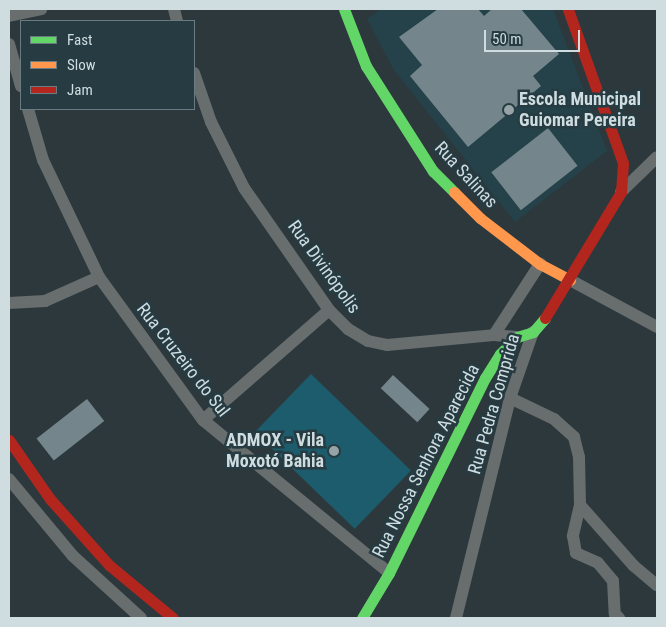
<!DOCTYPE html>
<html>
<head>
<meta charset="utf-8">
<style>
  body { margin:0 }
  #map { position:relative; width:666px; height:627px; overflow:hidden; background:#2c383c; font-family:"Roboto Condensed",sans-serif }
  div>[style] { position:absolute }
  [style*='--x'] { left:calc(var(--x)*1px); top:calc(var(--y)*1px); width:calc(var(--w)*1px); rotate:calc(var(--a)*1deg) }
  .built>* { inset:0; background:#25424a }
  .green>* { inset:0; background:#1c5c6c; transform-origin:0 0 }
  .building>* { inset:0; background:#74868c; transform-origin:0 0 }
  .street>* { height:12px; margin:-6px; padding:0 6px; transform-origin:6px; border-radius:6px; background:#686d6e }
  .fast>* { height:11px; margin:-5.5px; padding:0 5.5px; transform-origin:5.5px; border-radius:5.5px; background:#63d668 }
  .slow>* { height:11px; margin:-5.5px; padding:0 5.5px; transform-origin:5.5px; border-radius:5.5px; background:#ff974d }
  .jam>* { height:11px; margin:-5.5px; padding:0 5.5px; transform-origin:5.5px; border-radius:5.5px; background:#b3261e }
  .dots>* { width:14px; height:14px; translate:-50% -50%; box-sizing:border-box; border:2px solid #263c42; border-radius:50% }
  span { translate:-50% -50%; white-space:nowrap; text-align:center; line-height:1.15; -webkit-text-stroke:5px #263c42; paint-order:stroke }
  .poi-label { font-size:18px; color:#cfdce0; font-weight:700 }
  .left { translate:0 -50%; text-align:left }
  .right { translate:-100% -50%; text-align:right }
  .street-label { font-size:18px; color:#cfdce0 }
  .frame { position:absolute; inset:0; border:10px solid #cfdce0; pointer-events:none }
  .legend { position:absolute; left:20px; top:20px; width:175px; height:90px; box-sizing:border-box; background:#263c42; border:1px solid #6a7c81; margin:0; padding:6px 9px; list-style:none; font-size:15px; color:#cfdce0 }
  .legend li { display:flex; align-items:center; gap:10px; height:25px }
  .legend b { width:25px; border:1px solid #6a7c81 }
  .scale { position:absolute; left:484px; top:30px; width:96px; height:22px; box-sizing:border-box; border:2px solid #cfdce0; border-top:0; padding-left:6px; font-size:15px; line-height:18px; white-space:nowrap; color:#cfdce0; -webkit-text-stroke:4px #263c42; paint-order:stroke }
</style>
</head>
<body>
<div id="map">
  <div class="built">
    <i style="clip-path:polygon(381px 9px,553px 9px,607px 151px,515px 222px,394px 70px,367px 19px)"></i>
  </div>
  <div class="green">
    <i style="left:311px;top:374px;width:139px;height:81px;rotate:44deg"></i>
  </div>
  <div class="building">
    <i style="clip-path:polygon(438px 9px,478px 9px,484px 16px,492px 9px,521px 9px,559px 54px,533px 76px,541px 86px,468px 147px,410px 76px,422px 65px,399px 37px)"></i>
    <i style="left:548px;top:128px;width:48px;height:72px;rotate:52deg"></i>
    <i style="left:393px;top:375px;width:50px;height:18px;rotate:43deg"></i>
    <i style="left:87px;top:399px;width:28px;height:64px;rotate:52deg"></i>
  </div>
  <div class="street">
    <i style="--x:174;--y:9;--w:12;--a:76"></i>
    <i style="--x:9;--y:16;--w:33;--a:-12"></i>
    <i style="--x:9;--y:44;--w:44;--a:74.1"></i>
    <i style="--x:194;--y:73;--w:52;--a:70.9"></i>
    <i style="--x:211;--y:122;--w:74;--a:63.4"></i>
    <i style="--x:244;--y:188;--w:149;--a:55.1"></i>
    <i style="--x:329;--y:310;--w:27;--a:45"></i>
    <i style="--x:348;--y:329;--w:23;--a:31"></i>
    <i style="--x:368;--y:341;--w:19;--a:12"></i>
    <i style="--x:387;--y:345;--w:107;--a:-5.3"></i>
    <i style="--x:494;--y:335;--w:23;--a:5"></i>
    <i style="--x:28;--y:109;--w:53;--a:73.6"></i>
    <i style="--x:43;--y:160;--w:130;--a:64.4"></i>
    <i style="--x:99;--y:277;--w:177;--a:54"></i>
    <i style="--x:203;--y:420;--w:241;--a:39.4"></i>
    <i style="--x:621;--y:192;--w:50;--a:-44.2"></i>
    <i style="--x:570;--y:280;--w:99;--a:28.4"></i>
    <i style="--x:9;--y:303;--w:36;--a:-3"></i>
    <i style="--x:45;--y:301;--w:59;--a:-24"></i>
    <i style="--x:494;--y:335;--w:85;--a:-57.1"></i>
    <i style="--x:510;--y:398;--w:49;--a:25.5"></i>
    <i style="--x:554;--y:419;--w:27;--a:42"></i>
    <i style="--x:574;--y:437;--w:21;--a:76"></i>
    <i style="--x:579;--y:457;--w:48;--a:88.8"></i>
    <i style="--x:580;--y:505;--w:32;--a:103"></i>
    <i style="--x:573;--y:536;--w:17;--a:80"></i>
    <i style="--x:576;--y:553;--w:24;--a:24"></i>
    <i style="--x:598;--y:563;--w:23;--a:50"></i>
    <i style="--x:613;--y:581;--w:33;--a:87"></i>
    <i style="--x:615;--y:614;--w:6;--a:45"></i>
    <i style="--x:203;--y:420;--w:167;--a:-41.1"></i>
    <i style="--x:9;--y:479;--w:100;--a:50.3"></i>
    <i style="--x:73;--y:556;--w:92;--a:42.4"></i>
    <i style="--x:580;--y:505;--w:81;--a:48.5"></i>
    <i style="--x:634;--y:566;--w:30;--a:40"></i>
    <i style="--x:456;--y:618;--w:227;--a:-76.2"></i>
    <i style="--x:510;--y:398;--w:70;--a:-70.8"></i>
  </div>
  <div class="fast">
    <i style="--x:344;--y:9;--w:61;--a:68.9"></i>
    <i style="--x:366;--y:66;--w:125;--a:57.5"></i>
    <i style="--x:433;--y:171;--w:30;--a:45"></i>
    <i style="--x:362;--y:618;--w:52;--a:-59"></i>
    <i style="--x:389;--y:573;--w:217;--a:-63.8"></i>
    <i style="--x:485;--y:378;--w:28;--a:-58"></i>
    <i style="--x:500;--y:354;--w:24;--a:-45"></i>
    <i style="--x:517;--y:337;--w:17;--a:-17"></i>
    <i style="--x:533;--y:332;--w:18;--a:-49"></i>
  </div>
  <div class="slow">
    <i style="--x:454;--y:192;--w:37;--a:45"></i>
    <i style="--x:480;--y:218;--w:76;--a:37.5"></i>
    <i style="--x:540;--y:264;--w:34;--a:28"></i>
  </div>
  <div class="jam">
    <i style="--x:545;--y:318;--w:147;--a:-58.9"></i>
    <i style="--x:621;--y:192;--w:29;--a:-86"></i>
    <i style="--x:623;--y:163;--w:164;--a:-109.7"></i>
    <i style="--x:9;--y:440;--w:72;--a:55.2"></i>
    <i style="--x:50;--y:499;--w:89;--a:48.2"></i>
    <i style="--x:109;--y:565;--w:83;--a:39.6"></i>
  </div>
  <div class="dots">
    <i style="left:509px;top:110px;background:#96a3a7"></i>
    <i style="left:334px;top:451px;background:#96a3a7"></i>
  </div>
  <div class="poi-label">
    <span class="left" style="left:519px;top:110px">Escola Municipal<br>Guiomar Pereira</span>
    <span class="right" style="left:324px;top:451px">ADMOX - Vila<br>Moxotó Bahia</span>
  </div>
  <div class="street-label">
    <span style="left:466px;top:175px;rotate:47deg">Rua Salinas</span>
    <span style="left:324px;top:267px;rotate:54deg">Rua Divinópolis</span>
    <span style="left:183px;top:360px;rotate:52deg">Rua Cruzeiro do Sul</span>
    <span style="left:494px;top:404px;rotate:-74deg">Rua Pedra Comprida</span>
    <span style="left:426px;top:461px;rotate:-63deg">Rua Nossa Senhora Aparecida</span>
  </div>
  <div class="frame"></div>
  <ul class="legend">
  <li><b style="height:6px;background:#63d668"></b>Fast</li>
  <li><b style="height:6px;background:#ff974d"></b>Slow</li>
  <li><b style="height:6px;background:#b3261e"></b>Jam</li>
  </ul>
  <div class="scale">50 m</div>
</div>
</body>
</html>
